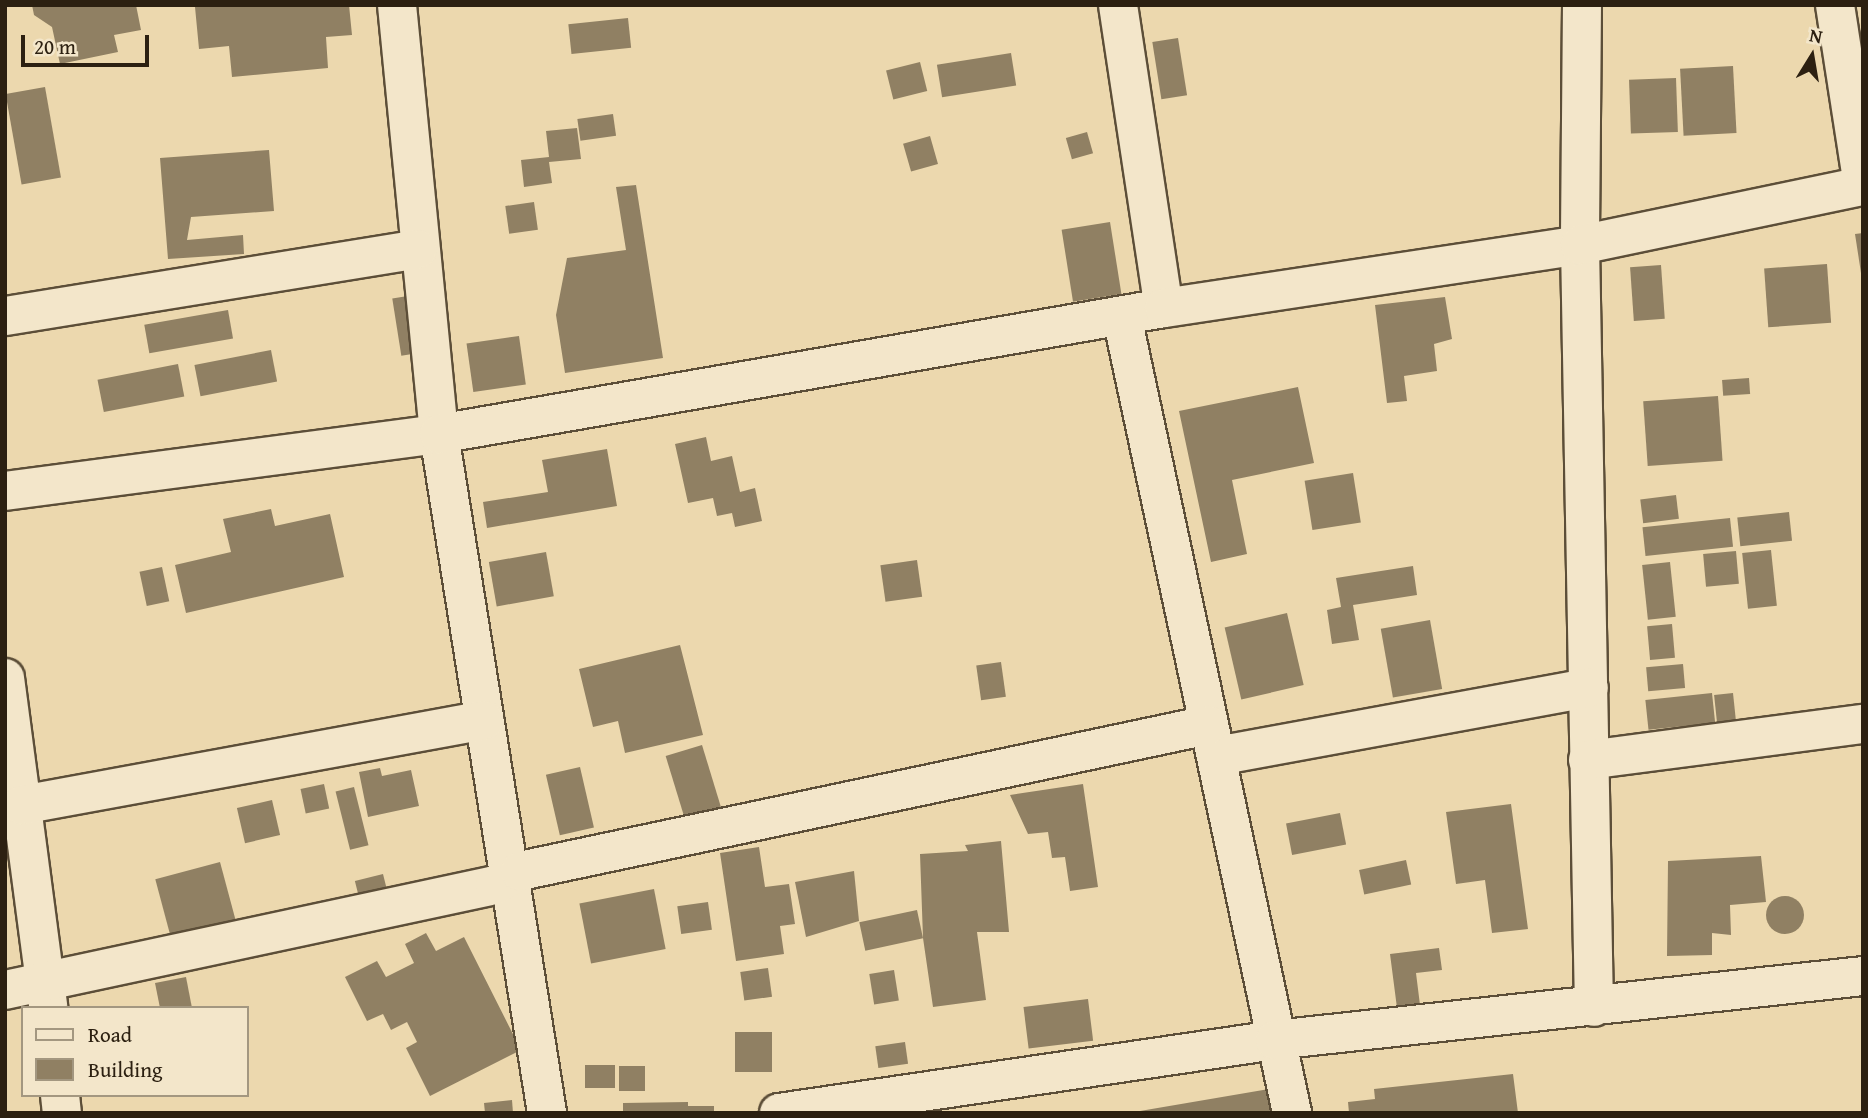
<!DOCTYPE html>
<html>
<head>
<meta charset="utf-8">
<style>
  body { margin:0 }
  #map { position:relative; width:1868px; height:1118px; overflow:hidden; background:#ecd8ae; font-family:"Gentium Book Plus",serif }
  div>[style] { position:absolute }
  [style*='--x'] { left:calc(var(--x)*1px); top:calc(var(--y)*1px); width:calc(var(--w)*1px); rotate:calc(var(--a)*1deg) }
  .building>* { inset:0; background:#908063; transform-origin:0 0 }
  .round { border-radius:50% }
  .roads { filter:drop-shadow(2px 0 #5c4e38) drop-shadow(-2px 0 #5c4e38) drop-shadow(0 2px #5c4e38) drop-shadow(0 -2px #5c4e38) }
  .minor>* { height:38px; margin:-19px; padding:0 19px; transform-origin:19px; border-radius:19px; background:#f3e6ca }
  span { translate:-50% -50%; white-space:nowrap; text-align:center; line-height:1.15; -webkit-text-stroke:5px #f3e6ca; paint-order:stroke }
  .frame { position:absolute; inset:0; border:7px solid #2c2011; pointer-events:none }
  .legend { position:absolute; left:21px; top:1006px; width:228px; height:91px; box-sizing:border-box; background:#f3e6ca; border:2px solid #a39780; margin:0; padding:9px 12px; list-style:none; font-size:21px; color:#2c2011 }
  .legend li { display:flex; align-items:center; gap:14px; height:35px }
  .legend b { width:35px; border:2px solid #a39780 }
  .north { position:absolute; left:1777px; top:21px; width:70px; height:70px; -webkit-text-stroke:5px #f3e6ca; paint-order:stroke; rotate:11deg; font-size:19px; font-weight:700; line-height:28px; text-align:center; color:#2c2011 }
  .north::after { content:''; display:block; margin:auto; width:24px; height:32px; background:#2c2011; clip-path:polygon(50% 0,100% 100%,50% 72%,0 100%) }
  .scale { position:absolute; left:21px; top:35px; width:128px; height:32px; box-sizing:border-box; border:4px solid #2c2011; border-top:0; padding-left:9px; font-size:21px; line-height:24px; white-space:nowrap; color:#2c2011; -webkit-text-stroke:5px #f3e6ca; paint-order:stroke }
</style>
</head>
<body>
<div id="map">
  <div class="building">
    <i style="clip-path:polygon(32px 5px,136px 5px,141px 30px,114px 35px,118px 52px,60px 64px,52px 27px,34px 15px)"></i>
    <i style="clip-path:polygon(349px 5px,352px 35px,326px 37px,328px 68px,232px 77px,229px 46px,199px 49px,195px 7px)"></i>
    <i style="left:628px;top:18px;width:30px;height:60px;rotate:84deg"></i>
    <i style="left:1178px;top:38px;width:58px;height:26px;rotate:81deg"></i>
    <i style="left:1011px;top:53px;width:33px;height:75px;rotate:81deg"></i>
    <i style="left:920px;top:62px;width:30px;height:35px;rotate:76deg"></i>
    <i style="left:1733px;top:66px;width:67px;height:53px;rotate:87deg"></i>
    <i style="left:1676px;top:78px;width:54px;height:47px;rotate:88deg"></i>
    <i style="left:45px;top:87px;width:92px;height:40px;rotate:80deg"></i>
    <i style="left:613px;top:114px;width:22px;height:36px;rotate:82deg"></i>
    <i style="clip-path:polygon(577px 128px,581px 159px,549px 162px,552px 183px,524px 187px,521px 160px,549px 157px,546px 131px)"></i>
    <i style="left:1087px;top:132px;width:22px;height:22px;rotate:74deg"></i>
    <i style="left:930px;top:136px;width:29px;height:28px;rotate:74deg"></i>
    <i style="clip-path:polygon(269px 150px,274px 211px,191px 217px,187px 240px,243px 235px,244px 254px,168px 259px,160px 158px)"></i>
    <i style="clip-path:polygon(636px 185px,663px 358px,565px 373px,556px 315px,567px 258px,626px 250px,616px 187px)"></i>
    <i style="left:534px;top:202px;width:28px;height:29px;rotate:82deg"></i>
    <i style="left:1110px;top:222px;width:73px;height:49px;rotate:81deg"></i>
    <i style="clip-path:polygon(1863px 233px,1863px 273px,1861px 273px,1855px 234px)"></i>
    <i style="left:1827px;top:264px;width:59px;height:63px;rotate:86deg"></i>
    <i style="left:1661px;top:265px;width:54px;height:31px;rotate:86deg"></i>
    <i style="left:414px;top:295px;width:58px;height:22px;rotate:81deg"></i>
    <i style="clip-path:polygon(1445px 297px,1452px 339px,1434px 344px,1437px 371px,1404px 376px,1407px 401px,1387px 403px,1375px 305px)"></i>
    <i style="left:228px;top:310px;width:29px;height:85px;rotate:80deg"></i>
    <i style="left:519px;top:336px;width:49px;height:53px;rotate:82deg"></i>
    <i style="left:271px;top:350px;width:32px;height:78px;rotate:79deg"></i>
    <i style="left:178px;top:364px;width:33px;height:82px;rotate:79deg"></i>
    <i style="left:1749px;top:378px;width:16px;height:27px;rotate:86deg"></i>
    <i style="clip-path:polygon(1298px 387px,1314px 463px,1232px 480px,1247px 554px,1211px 562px,1179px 411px)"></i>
    <i style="left:1718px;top:396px;width:65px;height:75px;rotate:86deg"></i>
    <i style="clip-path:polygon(706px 437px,711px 461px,732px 456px,740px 492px,755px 488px,762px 521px,735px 527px,732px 513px,717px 516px,713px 498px,688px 503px,675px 444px)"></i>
    <i style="clip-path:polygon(607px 449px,617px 506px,487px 528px,483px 502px,548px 492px,542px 460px)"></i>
    <i style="left:1353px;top:473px;width:50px;height:49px;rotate:81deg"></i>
    <i style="left:1676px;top:495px;width:24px;height:36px;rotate:83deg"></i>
    <i style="clip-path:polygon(271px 509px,275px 526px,330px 514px,344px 577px,186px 613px,175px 565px,231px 552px,223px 519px)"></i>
    <i style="left:1789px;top:512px;width:29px;height:52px;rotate:84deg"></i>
    <i style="left:1730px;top:518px;width:29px;height:88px;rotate:84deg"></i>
    <i style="left:1771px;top:550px;width:56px;height:29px;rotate:84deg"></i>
    <i style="left:1736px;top:551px;width:33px;height:33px;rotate:85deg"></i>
    <i style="left:546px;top:552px;width:45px;height:58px;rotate:80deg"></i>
    <i style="left:917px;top:560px;width:37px;height:37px;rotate:82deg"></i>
    <i style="left:1670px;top:562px;width:55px;height:28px;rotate:84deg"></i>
    <i style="clip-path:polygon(1413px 566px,1417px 595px,1353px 605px,1359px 640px,1332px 644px,1327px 610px,1341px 607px,1336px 578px)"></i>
    <i style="left:162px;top:567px;width:35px;height:23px;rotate:78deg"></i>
    <i style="left:1287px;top:613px;width:74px;height:64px;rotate:77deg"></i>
    <i style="left:1430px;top:620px;width:70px;height:50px;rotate:80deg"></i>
    <i style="left:1672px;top:624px;width:34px;height:25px;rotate:85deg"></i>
    <i style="clip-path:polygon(680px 645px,703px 735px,625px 753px,618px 721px,593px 727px,579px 669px)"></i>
    <i style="left:1001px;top:662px;width:35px;height:25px;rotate:82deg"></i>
    <i style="left:1683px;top:664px;width:24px;height:37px;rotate:85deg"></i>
    <i style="left:1712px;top:693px;width:30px;height:67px;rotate:84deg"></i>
    <i style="left:1733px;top:693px;width:29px;height:19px;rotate:84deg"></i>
    <i style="left:702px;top:745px;width:65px;height:38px;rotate:73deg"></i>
    <i style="left:580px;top:767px;width:62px;height:35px;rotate:77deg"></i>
    <i style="clip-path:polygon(380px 768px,382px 776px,411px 770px,419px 806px,368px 817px,359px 772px)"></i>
    <i style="left:324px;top:784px;width:25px;height:24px;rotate:78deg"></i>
    <i style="clip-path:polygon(1083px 784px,1098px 887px,1070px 891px,1065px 857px,1052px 858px,1048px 832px,1028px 834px,1010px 795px)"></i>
    <i style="left:354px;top:787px;width:60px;height:19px;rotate:76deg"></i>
    <i style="left:272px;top:800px;width:36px;height:36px;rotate:77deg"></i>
    <i style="clip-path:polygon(1511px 804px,1528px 929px,1492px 933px,1485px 880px,1456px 884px,1446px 812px)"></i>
    <i style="left:1340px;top:813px;width:32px;height:55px;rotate:79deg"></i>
    <i style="clip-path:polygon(1001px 841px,1009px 932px,977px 932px,986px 1000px,933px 1007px,923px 938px,920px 854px,968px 851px,965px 845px)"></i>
    <i style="clip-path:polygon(759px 847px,765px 887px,789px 884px,795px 924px,780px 926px,784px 954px,736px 961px,720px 853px)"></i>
    <i style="clip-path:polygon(1761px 856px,1766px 902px,1730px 905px,1731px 935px,1712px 933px,1712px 955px,1667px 956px,1668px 861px)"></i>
    <i style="left:1406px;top:860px;width:25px;height:48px;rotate:78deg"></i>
    <i style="left:220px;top:862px;width:71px;height:67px;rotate:75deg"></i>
    <i style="clip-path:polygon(854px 871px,859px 921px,806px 937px,795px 882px)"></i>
    <i style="left:383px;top:874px;width:33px;height:29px;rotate:76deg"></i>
    <i style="left:654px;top:889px;width:61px;height:76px;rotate:79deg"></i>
    <i class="round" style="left:1766px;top:896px;width:38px;height:38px"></i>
    <i style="left:708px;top:902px;width:28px;height:31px;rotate:82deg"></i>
    <i style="left:917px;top:910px;width:29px;height:59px;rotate:78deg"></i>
    <i style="clip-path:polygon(426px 933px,436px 951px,464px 937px,521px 1050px,430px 1096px,406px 1048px,417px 1042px,407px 1022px,391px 1030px,383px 1014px,367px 1021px,345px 977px,377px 961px,386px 977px,414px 963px,405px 944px)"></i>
    <i style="clip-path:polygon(1439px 948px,1442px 970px,1416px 973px,1420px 1005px,1397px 1008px,1390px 954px)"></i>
    <i style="left:768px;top:968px;width:29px;height:28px;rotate:82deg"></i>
    <i style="left:894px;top:970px;width:31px;height:25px;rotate:81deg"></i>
    <i style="clip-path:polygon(186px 977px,192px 1008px,160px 1008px,155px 983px)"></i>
    <i style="left:1088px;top:999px;width:42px;height:65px;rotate:83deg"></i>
    <i style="left:735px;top:1032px;width:37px;height:40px"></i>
    <i style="left:905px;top:1042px;width:22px;height:30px;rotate:82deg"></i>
    <i style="left:615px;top:1065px;width:23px;height:30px;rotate:90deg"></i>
    <i style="left:645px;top:1066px;width:25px;height:26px;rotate:90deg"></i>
    <i style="clip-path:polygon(1513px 1074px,1518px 1113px,1349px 1113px,1348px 1102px,1375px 1099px,1374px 1089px)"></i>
    <i style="clip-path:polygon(1269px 1089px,1273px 1113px,1140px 1113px,1140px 1111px)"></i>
    <i style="clip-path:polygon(512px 1100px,513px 1113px,485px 1113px,484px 1103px)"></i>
    <i style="clip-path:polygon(688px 1102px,688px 1106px,714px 1106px,714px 1113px,623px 1113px,623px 1103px)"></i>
  </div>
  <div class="roads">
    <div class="minor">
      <i style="--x:397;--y:5;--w:431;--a:84.4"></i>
      <i style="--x:439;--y:434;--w:688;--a:80.96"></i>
      <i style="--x:1118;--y:5;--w:306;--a:81.4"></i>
      <i style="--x:1582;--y:5;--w:240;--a:90.5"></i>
      <i style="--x:1580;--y:245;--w:762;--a:88.95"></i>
      <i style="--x:1835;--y:5;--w:182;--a:81.2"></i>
      <i style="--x:5;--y:316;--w:418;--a:-9.2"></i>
      <i style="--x:1122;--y:317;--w:814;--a:77.94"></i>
      <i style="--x:5;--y:491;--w:438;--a:-7.5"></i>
      <i style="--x:439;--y:434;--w:736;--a:-9.86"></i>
      <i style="--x:1164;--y:308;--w:421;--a:-8.6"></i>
      <i style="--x:1580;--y:245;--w:289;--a:-11.8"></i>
      <i style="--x:5;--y:678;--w:331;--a:82.5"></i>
      <i style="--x:1217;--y:756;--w:378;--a:-10.4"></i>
      <i style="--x:1588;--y:760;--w:277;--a:-7.5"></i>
      <i style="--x:22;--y:805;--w:470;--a:-10.4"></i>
      <i style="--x:5;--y:990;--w:501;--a:-12.09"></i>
      <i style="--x:495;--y:885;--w:29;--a:-29"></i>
      <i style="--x:520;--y:871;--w:703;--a:-11.98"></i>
      <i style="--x:60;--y:1095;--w:18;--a:84"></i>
      <i style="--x:779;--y:1113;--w:501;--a:-8.37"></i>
      <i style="--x:1275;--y:1040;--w:591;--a:-6.21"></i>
    </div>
  </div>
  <div class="frame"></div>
  <ul class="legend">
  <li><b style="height:9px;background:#f3e6ca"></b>Road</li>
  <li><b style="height:19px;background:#908063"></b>Building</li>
  </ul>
  <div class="north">N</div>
  <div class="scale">20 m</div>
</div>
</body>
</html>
